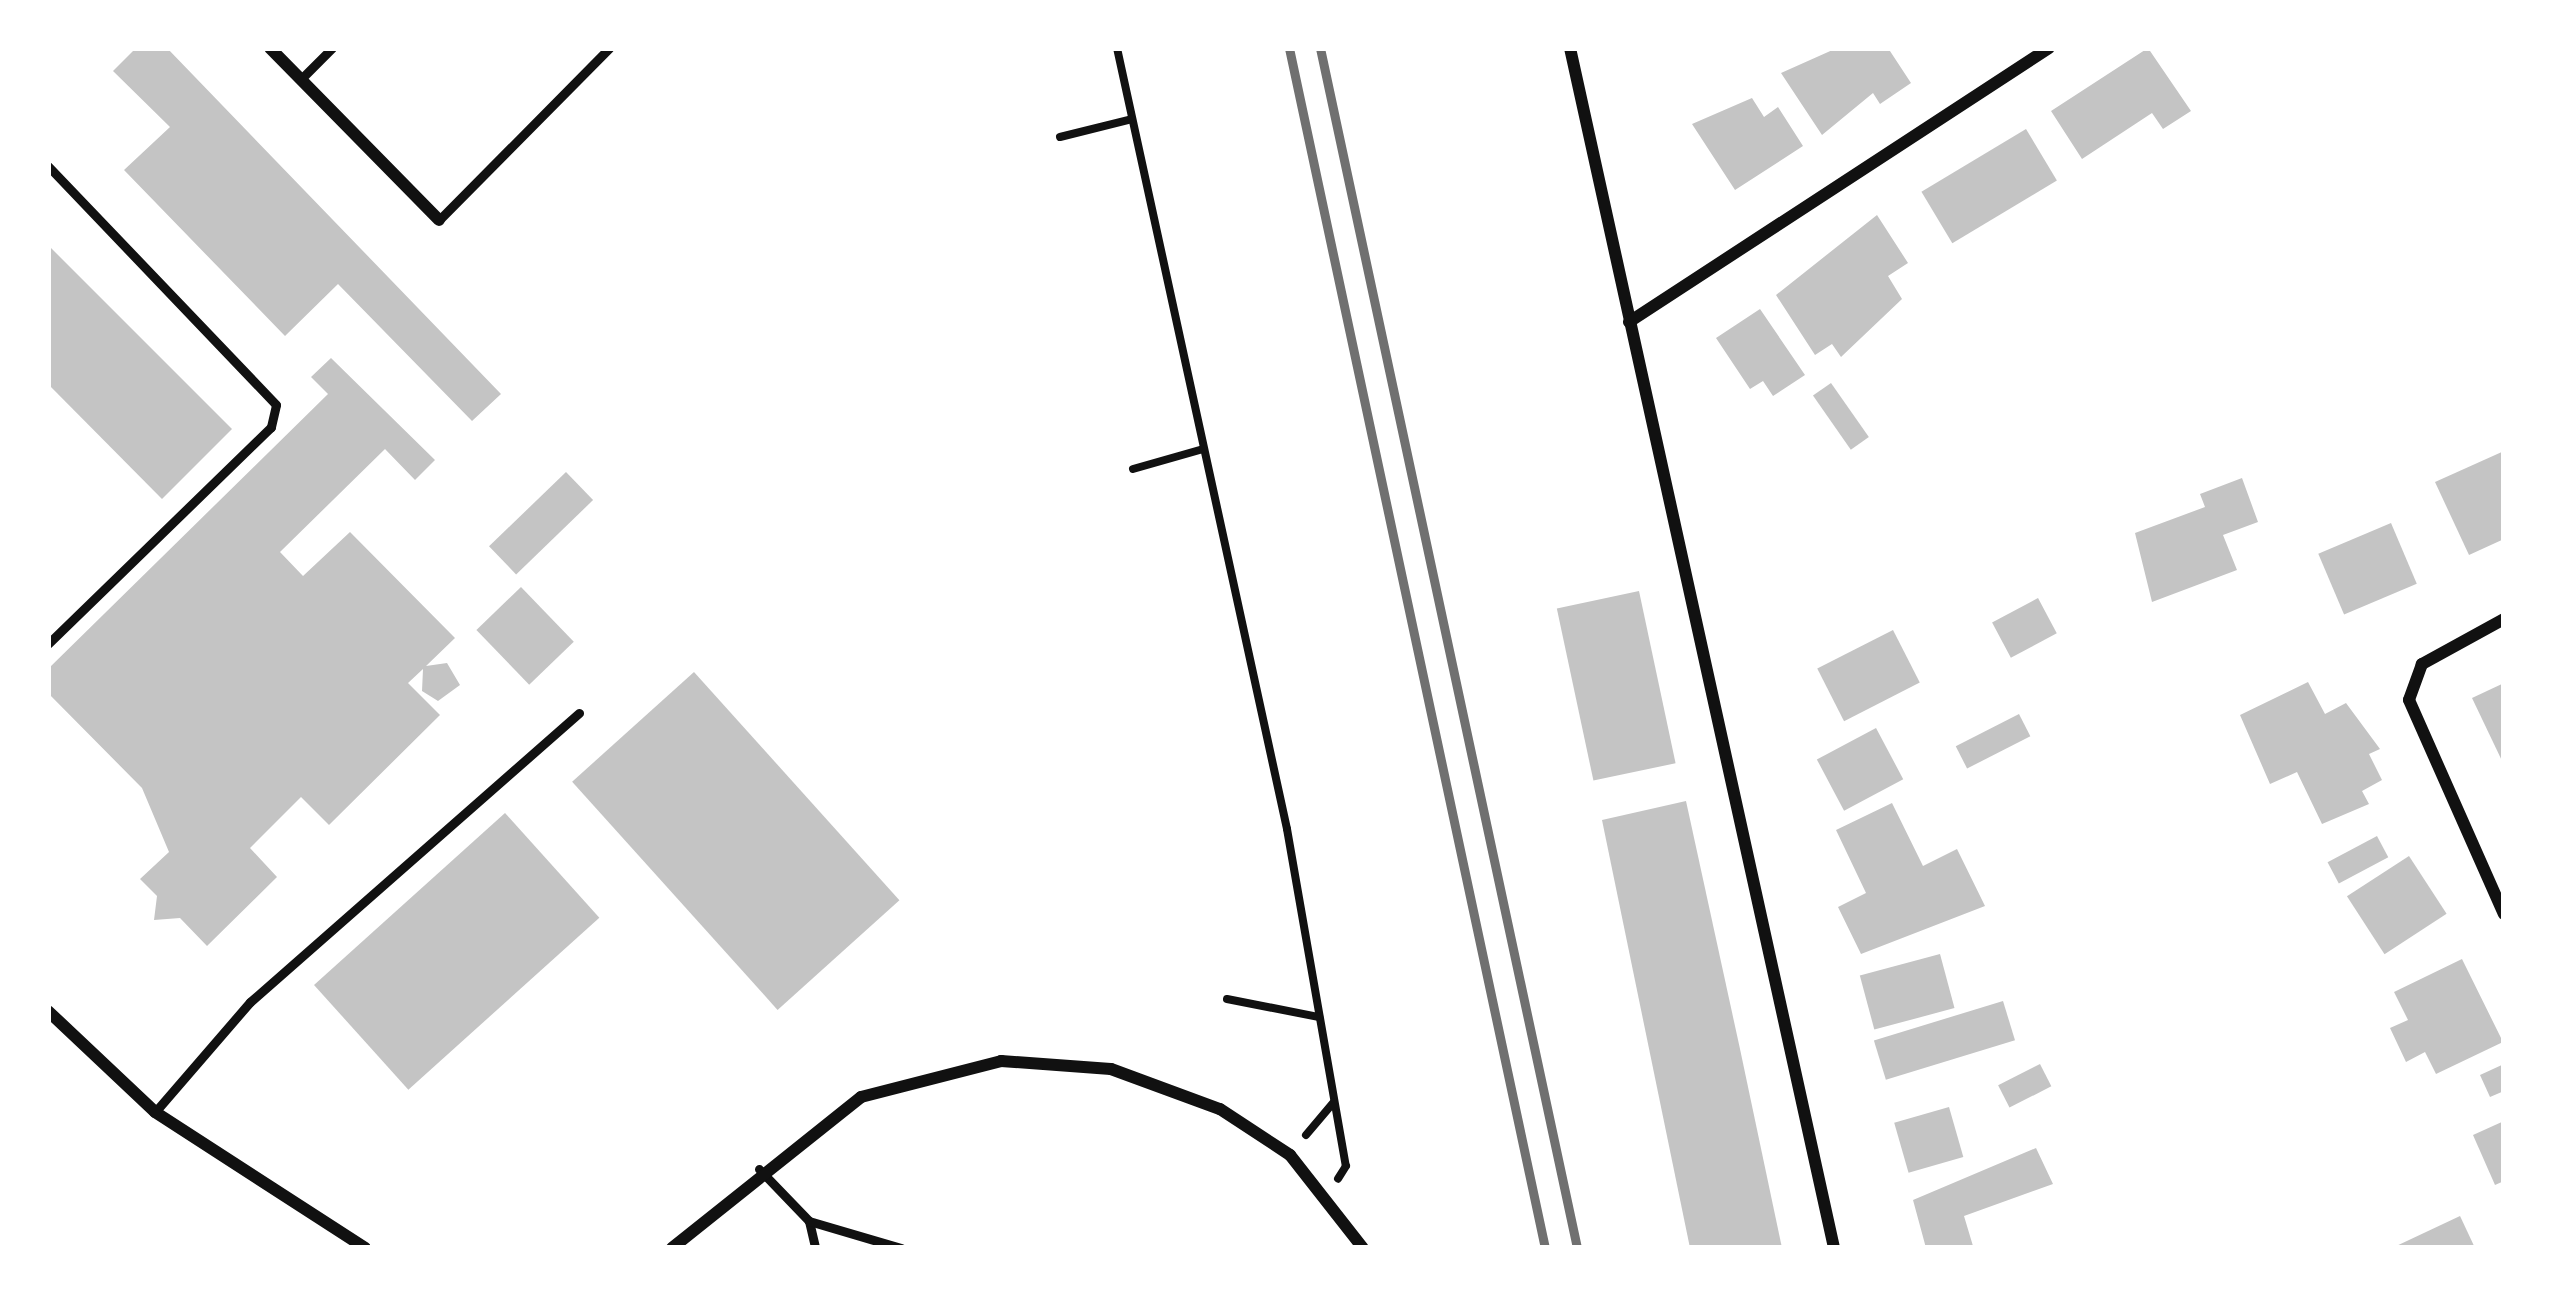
<!DOCTYPE html>
<html>
<head>
<meta charset="utf-8">
<style>
  body { margin:0 }
  #map { position:relative; width:2552px; height:1296px; overflow:hidden; background:#fff; font-family:Cabin,sans-serif }
  div>[style] { position:absolute }
  [style*='--x'] { left:calc(var(--x)*1px); top:calc(var(--y)*1px); width:calc(var(--w)*1px); rotate:calc(var(--a)*1deg) }
  .building>* { inset:0; background:#c4c4c4; transform-origin:0 0 }
  .path>* { height:8px; margin:-4px; padding:0 4px; transform-origin:4px; border-radius:4px; background:#111 }
  .service>* { height:9px; margin:-4.5px; padding:0 4.5px; transform-origin:4.5px; border-radius:4.5px; background:#111 }
  .minor>* { height:12px; margin:-6px; padding:0 6px; transform-origin:6px; border-radius:6px; background:#111 }
  .rail>* { height:9px; margin:-4.5px; padding:0 4.5px; transform-origin:4.5px; border-radius:4.5px; background:#707070 }
  span { translate:-50% -50%; white-space:nowrap; text-align:center; line-height:1.15; -webkit-text-stroke:9px #fff; paint-order:stroke }
  .frame { position:absolute; inset:0; border:51px solid #fff; pointer-events:none }
</style>
</head>
<body>
<div id="map">
  <div class="building">
    <i style="clip-path:polygon(136px 48px,167px 48px,501px 394px,472px 421px,338px 284px,285px 336px,124px 170px,170px 127px,113px 71px)"></i>
    <i style="clip-path:polygon(1837px 48px,1888px 48px,1911px 83px,1880px 104px,1873px 93px,1822px 135px,1781px 73px)"></i>
    <i style="clip-path:polygon(2148px 48px,2191px 111px,2163px 129px,2152px 113px,2082px 159px,2051px 111px)"></i>
    <i style="clip-path:polygon(1752px 98px,1764px 117px,1778px 107px,1803px 146px,1735px 190px,1692px 124px)"></i>
    <i style="left:2026px;top:129px;width:60px;height:122px;rotate:59deg"></i>
    <i style="clip-path:polygon(1877px 215px,1908px 263px,1888px 276px,1902px 299px,1841px 357px,1832px 344px,1815px 355px,1776px 295px)"></i>
    <i style="clip-path:polygon(48px 245px,232px 429px,162px 499px,48px 384px)"></i>
    <i style="clip-path:polygon(1760px 309px,1805px 375px,1773px 396px,1763px 381px,1750px 389px,1716px 338px)"></i>
    <i style="clip-path:polygon(331px 358px,435px 460px,415px 480px,385px 449px,280px 552px,303px 576px,350px 532px,455px 638px,426px 666px,447px 663px,460px 685px,438px 701px,422px 691px,423px 669px,408px 683px,440px 715px,329px 825px,301px 797px,250px 848px,277px 877px,207px 946px,180px 918px,154px 920px,157px 896px,140px 879px,169px 852px,142px 788px,48px 693px,48px 669px,328px 394px,311px 377px)"></i>
    <i style="left:1831px;top:383px;width:66px;height:22px;rotate:55deg"></i>
    <i style="clip-path:polygon(2504px 451px,2504px 539px,2469px 555px,2435px 482px)"></i>
    <i style="left:566px;top:472px;width:39px;height:107px;rotate:46deg"></i>
    <i style="clip-path:polygon(2242px 478px,2258px 522px,2223px 535px,2237px 570px,2152px 602px,2135px 533px,2205px 507px,2200px 494px)"></i>
    <i style="left:2391px;top:523px;width:66px;height:79px;rotate:67deg"></i>
    <i style="left:521px;top:587px;width:76px;height:62px;rotate:46deg"></i>
    <i style="left:1639px;top:591px;width:176px;height:84px;rotate:78deg"></i>
    <i style="left:2038px;top:598px;width:40px;height:52px;rotate:62deg"></i>
    <i style="left:1893px;top:630px;width:59px;height:85px;rotate:63deg"></i>
    <i style="left:694px;top:672px;width:307px;height:164px;rotate:48deg"></i>
    <i style="clip-path:polygon(2308px 682px,2325px 714px,2346px 703px,2380px 749px,2369px 754px,2382px 780px,2362px 791px,2369px 804px,2322px 824px,2297px 772px,2270px 784px,2240px 715px)"></i>
    <i style="clip-path:polygon(2504px 683px,2504px 765px,2472px 698px)"></i>
    <i style="left:2019px;top:714px;width:25px;height:71px;rotate:63deg"></i>
    <i style="left:1876px;top:728px;width:58px;height:67px;rotate:62deg"></i>
    <i style="clip-path:polygon(1686px 801px,1740px 1049px,1782px 1248px,1690px 1248px,1602px 820px)"></i>
    <i style="clip-path:polygon(1892px 803px,1923px 866px,1957px 849px,1985px 906px,1861px 954px,1838px 907px,1866px 893px,1836px 830px)"></i>
    <i style="left:505px;top:813px;width:141px;height:257px;rotate:48deg"></i>
    <i style="left:2377px;top:836px;width:24px;height:56px;rotate:62deg"></i>
    <i style="left:2409px;top:856px;width:69px;height:74px;rotate:57deg"></i>
    <i style="left:1940px;top:954px;width:56px;height:83px;rotate:75deg"></i>
    <i style="clip-path:polygon(2462px 959px,2503px 1042px,2436px 1074px,2425px 1052px,2406px 1062px,2390px 1028px,2408px 1020px,2394px 992px)"></i>
    <i style="left:2003px;top:1001px;width:41px;height:135px;rotate:73deg"></i>
    <i style="left:2040px;top:1064px;width:25px;height:47px;rotate:63deg"></i>
    <i style="clip-path:polygon(2504px 1064px,2504px 1091px,2490px 1097px,2480px 1075px)"></i>
    <i style="left:1949px;top:1107px;width:52px;height:57px;rotate:74deg"></i>
    <i style="clip-path:polygon(2504px 1121px,2504px 1181px,2495px 1185px,2473px 1135px)"></i>
    <i style="clip-path:polygon(2036px 1148px,2053px 1184px,1964px 1216px,1973px 1246px,1926px 1248px,1913px 1200px)"></i>
    <i style="clip-path:polygon(2460px 1216px,2475px 1248px,2392px 1248px)"></i>
  </div>
  <div class="path">
    <i style="--x:1117;--y:48;--w:799;--a:77.72"></i>
    <i style="--x:1287;--y:829;--w:342;--a:80.1"></i>
    <i style="--x:1346;--y:1166;--w:15;--a:122"></i>
    <i style="--x:1060;--y:137;--w:74;--a:-14"></i>
    <i style="--x:1133;--y:469;--w:73;--a:-15.9"></i>
    <i style="--x:1227;--y:999;--w:94;--a:11.1"></i>
    <i style="--x:1306;--y:1135;--w:43;--a:-49.7"></i>
  </div>
  <div class="service">
    <i style="--x:301;--y:79;--w:44;--a:-45"></i>
    <i style="--x:48;--y:166;--w:330;--a:46.3"></i>
    <i style="--x:276;--y:405;--w:23;--a:103"></i>
    <i style="--x:271;--y:427;--w:311;--a:135.8"></i>
    <i style="--x:439;--y:220;--w:242;--a:-45.3"></i>
    <i style="--x:155;--y:1112;--w:145;--a:-49.2"></i>
    <i style="--x:250;--y:1002;--w:438;--a:-41.3"></i>
    <i style="--x:759;--y:1169;--w:72;--a:46.1"></i>
    <i style="--x:809;--y:1221;--w:28;--a:77"></i>
    <i style="--x:809;--y:1221;--w:96;--a:16.4"></i>
  </div>
  <div class="minor">
    <i style="--x:270;--y:48;--w:241;--a:45.5"></i>
    <i style="--x:1570;--y:48;--w:1229;--a:77.59"></i>
    <i style="--x:1629;--y:322;--w:501;--a:-33.12"></i>
    <i style="--x:2504;--y:619;--w:94;--a:151.2"></i>
    <i style="--x:2422;--y:664;--w:38;--a:110"></i>
    <i style="--x:2409;--y:700;--w:234;--a:66.1"></i>
    <i style="--x:48;--y:1011;--w:147;--a:43.3"></i>
    <i style="--x:155;--y:1112;--w:250;--a:32.9"></i>
    <i style="--x:672;--y:1248;--w:242;--a:-38.6"></i>
    <i style="--x:861;--y:1097;--w:145;--a:-14.4"></i>
    <i style="--x:1001;--y:1061;--w:110;--a:4.2"></i>
    <i style="--x:1111;--y:1069;--w:116;--a:20.2"></i>
    <i style="--x:1220;--y:1109;--w:84;--a:33.3"></i>
    <i style="--x:1290;--y:1155;--w:118;--a:51.9"></i>
  </div>
  <div class="rail">
    <i style="--x:1289;--y:48;--w:1227;--a:77.96"></i>
    <i style="--x:1320;--y:48;--w:1227;--a:77.91"></i>
  </div>
  <div class="frame"></div>
</div>
</body>
</html>
